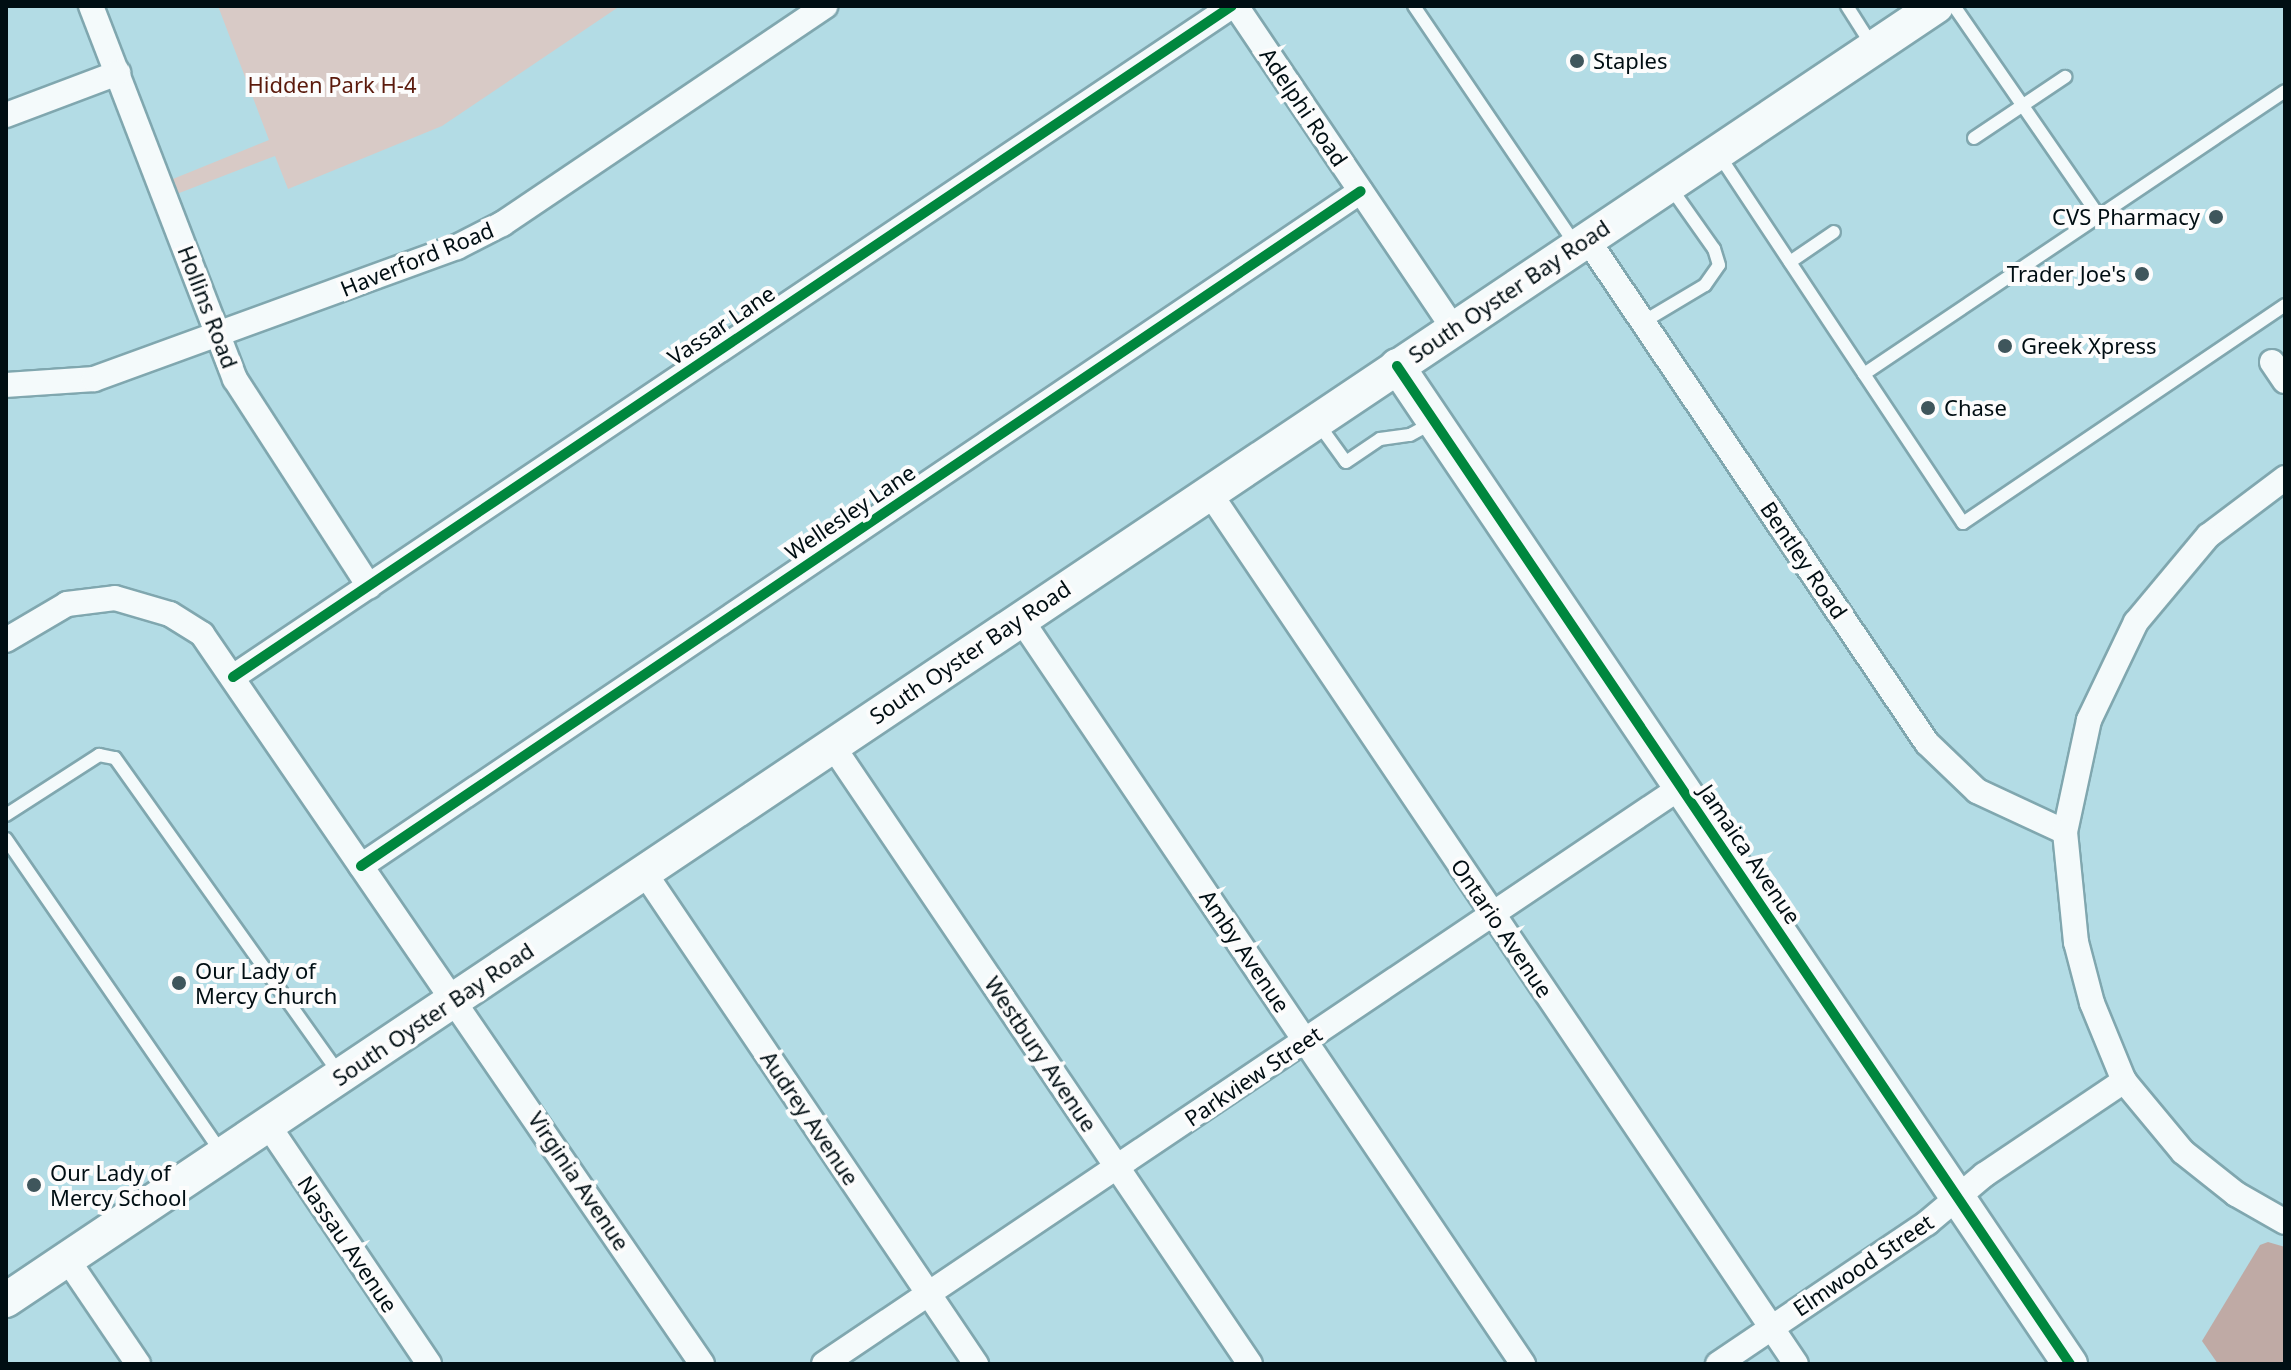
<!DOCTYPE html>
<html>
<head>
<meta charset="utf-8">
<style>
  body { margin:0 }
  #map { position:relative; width:2291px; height:1370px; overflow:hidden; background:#b3dce5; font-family:"Noto Sans",sans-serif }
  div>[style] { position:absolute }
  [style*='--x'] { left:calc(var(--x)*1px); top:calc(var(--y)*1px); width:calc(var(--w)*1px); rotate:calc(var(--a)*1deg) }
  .green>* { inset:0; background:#d8cac6 }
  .forest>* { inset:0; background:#bfaaa5 }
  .roads { filter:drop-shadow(2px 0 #80a7af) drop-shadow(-2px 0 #80a7af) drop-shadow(0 2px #80a7af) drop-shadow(0 -2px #80a7af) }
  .lane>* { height:12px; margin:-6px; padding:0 6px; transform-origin:6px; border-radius:6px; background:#f4fafb }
  .street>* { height:24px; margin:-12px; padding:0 12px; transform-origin:12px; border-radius:12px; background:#f4fafb }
  .secondary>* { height:34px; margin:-17px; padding:0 17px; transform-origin:17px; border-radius:17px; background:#f4fafb }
  .cycleway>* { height:10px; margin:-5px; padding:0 5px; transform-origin:5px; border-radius:5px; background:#00873e }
  .dots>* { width:22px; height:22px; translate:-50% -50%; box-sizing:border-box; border:4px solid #fcfcfc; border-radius:50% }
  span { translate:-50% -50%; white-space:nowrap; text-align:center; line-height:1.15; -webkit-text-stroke:8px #fcfcfc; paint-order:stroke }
  .poi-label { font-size:22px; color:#000e13 }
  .left { translate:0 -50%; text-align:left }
  .right { translate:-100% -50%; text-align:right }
  .park-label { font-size:22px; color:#5b1a0c }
  .street-label { font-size:22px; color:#000e13 }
  .frame { position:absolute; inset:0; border:8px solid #000e13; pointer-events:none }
</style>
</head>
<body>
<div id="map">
  <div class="green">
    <i style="clip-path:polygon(218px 6px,620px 6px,442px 126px,288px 189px,275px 156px,169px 197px,163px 183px,269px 140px)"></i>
  </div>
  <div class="forest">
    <i style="clip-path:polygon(2268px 1242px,2285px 1247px,2285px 1364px,2218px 1364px,2202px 1341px,2260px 1245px)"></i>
  </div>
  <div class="roads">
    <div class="lane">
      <i style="--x:1414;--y:6;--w:289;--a:55.9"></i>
      <i style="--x:1847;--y:6;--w:49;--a:57.6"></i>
      <i style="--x:1954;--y:6;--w:255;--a:55.4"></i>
      <i style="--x:1974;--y:138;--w:110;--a:-33.8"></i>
      <i style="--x:1719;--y:155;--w:263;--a:56.5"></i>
      <i style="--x:1864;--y:374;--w:507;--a:-33.91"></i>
      <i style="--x:1790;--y:262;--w:53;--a:-34.3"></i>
      <i style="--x:1643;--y:322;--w:72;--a:-30.8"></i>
      <i style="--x:1705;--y:285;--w:24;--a:-55"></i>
      <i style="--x:1719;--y:265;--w:17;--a:-107"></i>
      <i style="--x:1714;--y:249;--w:75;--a:-125.2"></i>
      <i style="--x:1864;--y:374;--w:179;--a:56.4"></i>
      <i style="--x:1963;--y:523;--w:389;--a:-34.1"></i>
      <i style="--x:1317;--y:422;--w:49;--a:54.1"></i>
      <i style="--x:1346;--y:462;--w:41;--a:-34.1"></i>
      <i style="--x:1380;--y:439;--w:30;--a:-8"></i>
      <i style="--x:1410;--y:435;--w:25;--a:-29"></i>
      <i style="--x:6;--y:815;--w:111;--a:-32.8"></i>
      <i style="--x:99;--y:755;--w:16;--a:11"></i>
      <i style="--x:115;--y:758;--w:387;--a:54.6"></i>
      <i style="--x:6;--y:839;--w:381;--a:55.5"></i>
    </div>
    <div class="street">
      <i style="--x:91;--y:6;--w:400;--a:68.9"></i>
      <i style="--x:235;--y:379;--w:247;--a:57.1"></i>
      <i style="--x:1236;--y:6;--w:388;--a:56"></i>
      <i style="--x:6;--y:115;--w:120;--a:-20.6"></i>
      <i style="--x:1587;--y:239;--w:608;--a:56"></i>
      <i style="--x:1927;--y:743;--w:69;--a:43.8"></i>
      <i style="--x:1977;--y:791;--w:97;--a:25"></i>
      <i style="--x:2272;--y:362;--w:23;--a:56"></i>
      <i style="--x:6;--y:385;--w:88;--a:-3.9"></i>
      <i style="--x:94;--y:379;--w:386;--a:-20"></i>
      <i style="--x:457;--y:247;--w:51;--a:-27.1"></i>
      <i style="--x:502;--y:224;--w:390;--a:-34"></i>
      <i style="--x:2285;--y:478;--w:96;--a:143"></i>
      <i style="--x:2208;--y:536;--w:112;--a:129.9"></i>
      <i style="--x:2136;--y:622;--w:109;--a:115.6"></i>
      <i style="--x:2089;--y:720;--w:115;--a:102.1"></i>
      <i style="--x:2065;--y:832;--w:111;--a:84.3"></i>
      <i style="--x:2076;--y:942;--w:63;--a:75.3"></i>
      <i style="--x:2092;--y:1003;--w:84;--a:67.7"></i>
      <i style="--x:2124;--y:1081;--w:92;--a:50.3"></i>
      <i style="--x:2183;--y:1152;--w:68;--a:38.4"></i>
      <i style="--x:2236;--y:1194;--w:56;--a:29.7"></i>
      <i style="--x:1209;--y:492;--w:1051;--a:56.05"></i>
      <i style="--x:1020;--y:618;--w:900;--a:56.01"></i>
      <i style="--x:6;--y:640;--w:71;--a:-30.5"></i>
      <i style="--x:67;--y:604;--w:48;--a:-7.1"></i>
      <i style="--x:115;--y:598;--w:57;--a:16.2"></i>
      <i style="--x:170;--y:614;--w:38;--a:32"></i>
      <i style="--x:202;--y:634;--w:885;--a:55.59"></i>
      <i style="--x:233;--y:677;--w:1203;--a:-33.89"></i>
      <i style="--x:832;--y:745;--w:747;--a:55.97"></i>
      <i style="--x:361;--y:866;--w:1206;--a:-34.02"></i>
      <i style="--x:644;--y:872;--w:594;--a:55.99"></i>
      <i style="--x:268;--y:1125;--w:288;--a:56"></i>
      <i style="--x:67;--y:1259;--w:127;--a:55.9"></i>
      <i style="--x:824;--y:1364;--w:1033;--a:-33.95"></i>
      <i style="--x:1718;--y:1364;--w:252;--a:-34"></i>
      <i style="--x:1927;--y:1223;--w:75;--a:-40.1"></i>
      <i style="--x:1984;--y:1175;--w:169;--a:-33.9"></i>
    </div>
    <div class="secondary">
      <i style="--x:1397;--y:366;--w:1204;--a:56.01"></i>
      <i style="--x:6;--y:1300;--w:2324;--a:-33.84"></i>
    </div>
  </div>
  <div class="cycleway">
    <i style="--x:1397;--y:366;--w:1204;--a:56.01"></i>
    <i style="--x:233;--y:677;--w:1203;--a:-33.89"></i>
    <i style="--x:361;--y:866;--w:1206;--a:-34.02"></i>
  </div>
  <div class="dots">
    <i style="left:1577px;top:61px;background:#3f565c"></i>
    <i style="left:2216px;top:217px;background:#3f565c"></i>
    <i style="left:2142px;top:274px;background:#3f565c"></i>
    <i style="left:2005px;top:346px;background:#3f565c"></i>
    <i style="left:1928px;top:408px;background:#3f565c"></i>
    <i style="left:179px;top:983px;background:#3f565c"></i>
    <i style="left:34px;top:1185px;background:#3f565c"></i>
  </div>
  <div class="poi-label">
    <span class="left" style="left:1593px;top:61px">Staples</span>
    <span class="right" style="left:2200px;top:217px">CVS Pharmacy</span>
    <span class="right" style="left:2126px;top:274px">Trader Joe's</span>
    <span class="left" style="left:2021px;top:346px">Greek Xpress</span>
    <span class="left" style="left:1944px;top:408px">Chase</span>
    <span class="left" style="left:195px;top:983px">Our Lady of<br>Mercy Church</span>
    <span class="left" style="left:50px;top:1185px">Our Lady of<br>Mercy School</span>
  </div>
  <div class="park-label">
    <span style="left:332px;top:85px">Hidden Park H-4</span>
  </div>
  <div class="street-label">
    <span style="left:1304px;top:107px;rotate:56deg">Adelphi Road</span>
    <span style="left:417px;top:259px;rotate:-22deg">Haverford Road</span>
    <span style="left:1509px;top:291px;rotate:-34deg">South Oyster Bay Road</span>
    <span style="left:208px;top:307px;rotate:69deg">Hollins Road</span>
    <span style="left:721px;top:325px;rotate:-34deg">Vassar Lane</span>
    <span style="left:850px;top:512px;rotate:-34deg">Wellesley Lane</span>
    <span style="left:1804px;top:560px;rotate:56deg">Bentley Road</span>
    <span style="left:970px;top:652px;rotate:-34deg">South Oyster Bay Road</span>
    <span style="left:1750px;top:854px;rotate:56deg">Jamaica Avenue</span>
    <span style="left:1502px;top:928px;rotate:56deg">Ontario Avenue</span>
    <span style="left:1245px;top:951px;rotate:56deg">Amby Avenue</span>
    <span style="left:433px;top:1014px;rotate:-34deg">South Oyster Bay Road</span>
    <span style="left:1041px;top:1054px;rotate:56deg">Westbury Avenue</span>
    <span style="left:1253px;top:1076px;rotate:-34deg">Parkview Street</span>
    <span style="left:810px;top:1118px;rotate:56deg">Audrey Avenue</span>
    <span style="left:579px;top:1181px;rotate:56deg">Virginia Avenue</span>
    <span style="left:348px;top:1244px;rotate:56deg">Nassau Avenue</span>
    <span style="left:1863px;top:1265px;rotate:-34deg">Elmwood Street</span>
  </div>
  <div class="frame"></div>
</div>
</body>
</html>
